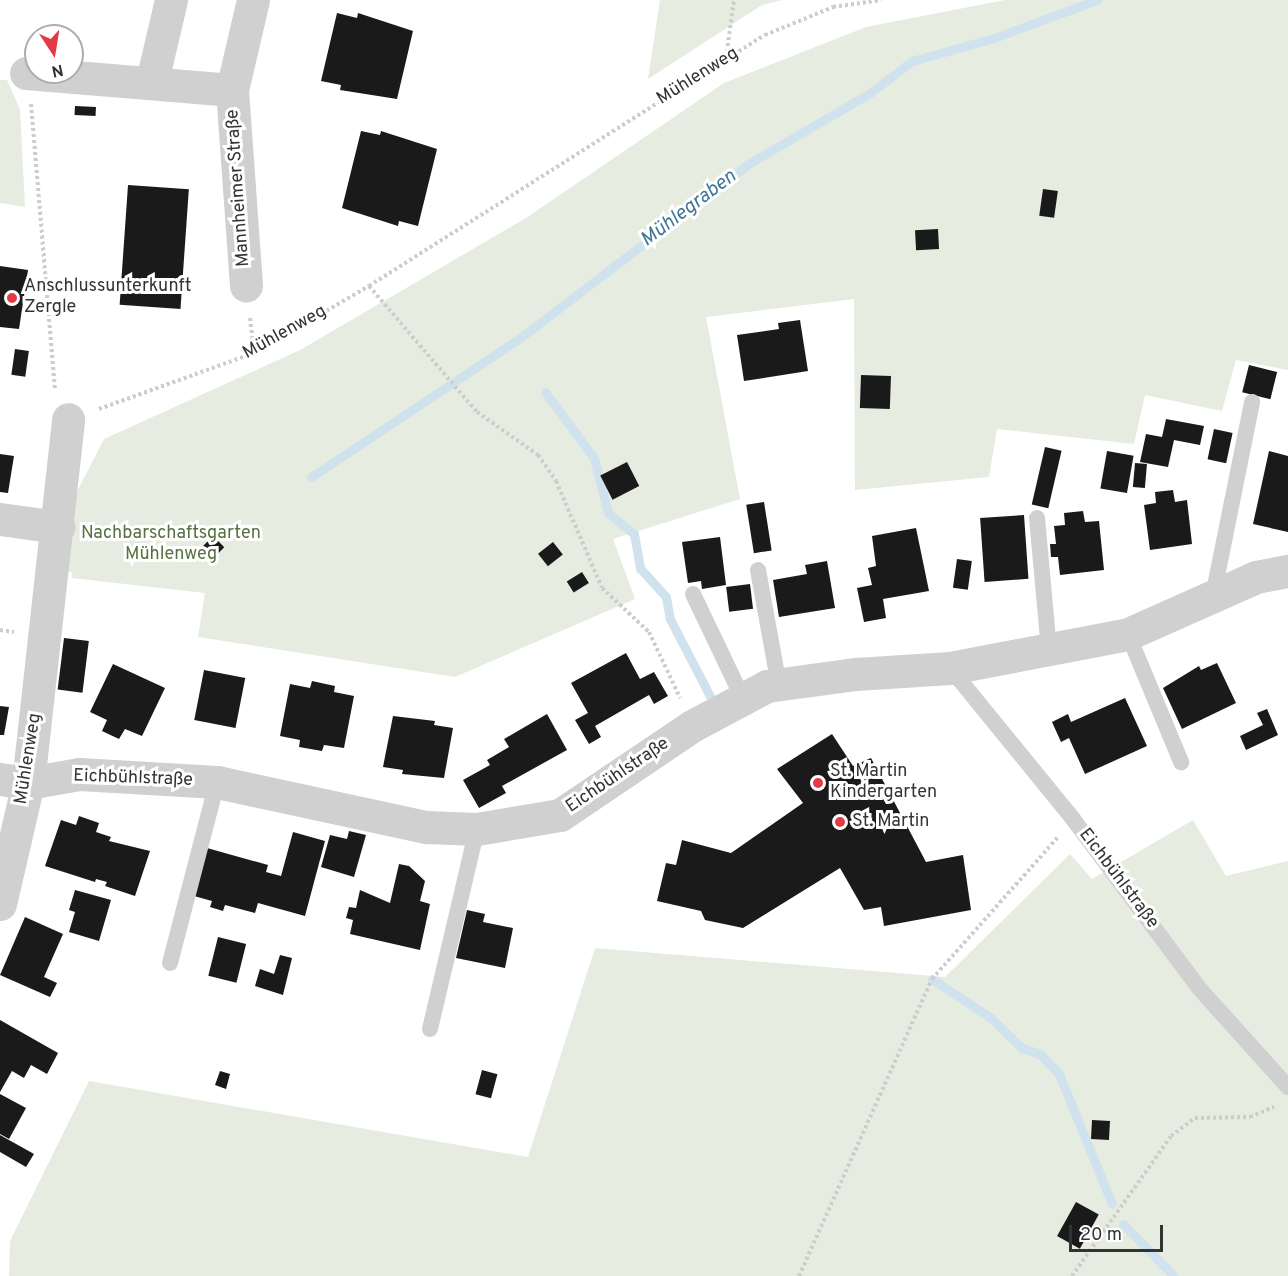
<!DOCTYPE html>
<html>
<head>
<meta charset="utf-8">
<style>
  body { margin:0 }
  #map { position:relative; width:1288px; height:1276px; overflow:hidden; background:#fff; font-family:Overpass,sans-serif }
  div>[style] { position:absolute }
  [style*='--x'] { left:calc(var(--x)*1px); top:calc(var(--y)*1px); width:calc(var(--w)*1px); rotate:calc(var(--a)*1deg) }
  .green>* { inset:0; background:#e6ecdf }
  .stream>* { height:9px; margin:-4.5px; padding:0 4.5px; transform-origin:4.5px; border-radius:4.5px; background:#cfe2ee }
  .building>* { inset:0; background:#1a1a1a; transform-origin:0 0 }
  .path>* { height:4px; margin-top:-2px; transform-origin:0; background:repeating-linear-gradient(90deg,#cdcdcd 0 3px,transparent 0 6px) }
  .service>* { height:16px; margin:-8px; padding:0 8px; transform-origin:8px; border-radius:8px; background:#d0d0d0 }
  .minor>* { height:33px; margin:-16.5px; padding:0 16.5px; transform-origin:16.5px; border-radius:16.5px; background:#d0d0d0 }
  .dots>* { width:16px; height:16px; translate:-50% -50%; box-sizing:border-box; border:3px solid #fff; border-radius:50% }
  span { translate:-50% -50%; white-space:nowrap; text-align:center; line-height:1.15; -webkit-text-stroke:6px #fff; paint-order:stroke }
  .street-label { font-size:18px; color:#333 }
  .poi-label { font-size:18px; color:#333 }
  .left { translate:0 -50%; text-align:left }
  .park-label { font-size:18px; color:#56703f }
  .water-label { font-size:20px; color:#3f7597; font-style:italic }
  .north { position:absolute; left:24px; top:24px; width:60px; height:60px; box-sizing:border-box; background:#fff; border:2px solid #adadad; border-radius:50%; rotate:168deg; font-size:16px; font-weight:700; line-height:24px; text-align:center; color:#333 }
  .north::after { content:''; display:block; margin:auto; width:21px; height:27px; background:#e63946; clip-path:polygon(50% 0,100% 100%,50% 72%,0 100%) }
  .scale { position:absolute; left:1069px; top:1225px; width:94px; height:27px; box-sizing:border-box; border:3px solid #333; border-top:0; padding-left:8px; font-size:18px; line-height:21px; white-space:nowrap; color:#333; -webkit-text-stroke:4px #fff; paint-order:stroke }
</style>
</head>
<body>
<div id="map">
  <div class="green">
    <i style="clip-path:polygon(660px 0,782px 0,762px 5px,648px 79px)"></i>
    <i style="clip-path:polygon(1005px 0,1288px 0,1288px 370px,1236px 360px,1222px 411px,1145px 395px,1134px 444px,997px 429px,989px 477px,855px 490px,854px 299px,706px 317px,740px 499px,613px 539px,635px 599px,455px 677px,198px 637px,205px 593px,72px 578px,72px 572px,63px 571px,68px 509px,104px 439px,300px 350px,526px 218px,724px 83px,866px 27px)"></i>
    <i style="clip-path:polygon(0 80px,7px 80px,20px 109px,25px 207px,0 203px)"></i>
    <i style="clip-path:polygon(1193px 820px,1226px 876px,1288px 861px,1288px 1276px,9px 1276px,10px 1241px,89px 1081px,528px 1157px,595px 948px,945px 977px,1070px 854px,1092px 879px)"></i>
  </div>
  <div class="stream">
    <i style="--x:545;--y:392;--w:82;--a:53.4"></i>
    <i style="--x:594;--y:458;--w:57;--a:75.7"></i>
    <i style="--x:608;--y:513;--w:33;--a:39"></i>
    <i style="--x:634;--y:534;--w:35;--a:80"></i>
    <i style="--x:640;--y:568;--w:39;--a:48"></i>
    <i style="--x:666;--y:597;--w:22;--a:80"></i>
    <i style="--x:670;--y:619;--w:91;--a:62.6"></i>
    <i style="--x:311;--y:477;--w:246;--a:-33.6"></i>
    <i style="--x:516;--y:341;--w:292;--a:-37.3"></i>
    <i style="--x:748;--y:164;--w:141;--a:-30.2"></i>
    <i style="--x:870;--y:93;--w:53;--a:-37.3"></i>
    <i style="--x:912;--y:61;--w:85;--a:-15.7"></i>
    <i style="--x:994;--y:38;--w:110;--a:-20.3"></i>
    <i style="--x:932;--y:979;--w:71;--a:33.5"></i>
    <i style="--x:991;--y:1018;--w:43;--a:44.1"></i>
    <i style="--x:1022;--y:1048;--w:19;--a:18"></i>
    <i style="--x:1040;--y:1054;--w:28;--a:46"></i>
    <i style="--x:1059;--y:1074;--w:140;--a:67.8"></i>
    <i style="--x:1123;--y:1224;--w:73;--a:45.6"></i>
  </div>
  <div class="building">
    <i style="clip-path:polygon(337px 13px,357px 18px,358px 13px,413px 31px,397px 99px,340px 90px,341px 85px,321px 81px)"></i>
    <i style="left:75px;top:106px;width:21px;height:9px;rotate:3deg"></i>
    <i style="clip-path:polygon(361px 131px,380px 135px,381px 131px,437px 149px,418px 226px,399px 221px,398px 226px,342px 208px)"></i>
    <i style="left:128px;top:185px;width:61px;height:120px;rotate:4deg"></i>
    <i style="left:1043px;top:189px;width:15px;height:27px;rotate:8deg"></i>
    <i style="left:938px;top:229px;width:20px;height:23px;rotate:87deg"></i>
    <i style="clip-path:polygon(0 266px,28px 270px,19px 329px,0 327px)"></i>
    <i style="clip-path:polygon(800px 320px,808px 371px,744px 381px,737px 335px,779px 329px,778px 323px)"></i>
    <i style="left:15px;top:349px;width:14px;height:26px;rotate:8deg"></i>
    <i style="left:1249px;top:365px;width:29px;height:28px;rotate:14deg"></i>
    <i style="left:861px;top:375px;width:30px;height:33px;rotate:2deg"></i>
    <i style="clip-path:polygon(1166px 419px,1204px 426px,1200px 445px,1174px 440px,1168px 467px,1140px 462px,1146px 434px,1162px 437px)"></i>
    <i style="left:1214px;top:429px;width:19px;height:31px;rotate:12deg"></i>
    <i style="left:1045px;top:447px;width:17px;height:59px;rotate:13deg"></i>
    <i style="left:1107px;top:451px;width:27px;height:38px;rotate:10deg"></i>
    <i style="clip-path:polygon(1269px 451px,1288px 456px,1288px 532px,1253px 524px)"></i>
    <i style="clip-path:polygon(0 454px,14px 456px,8px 493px,0 492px)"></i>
    <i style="left:627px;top:462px;width:27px;height:30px;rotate:63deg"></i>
    <i style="left:1135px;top:463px;width:12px;height:24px;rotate:5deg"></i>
    <i style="clip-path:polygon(1173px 490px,1175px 502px,1187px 500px,1192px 544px,1150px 550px,1144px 505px,1156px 503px,1155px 492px)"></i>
    <i style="left:764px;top:502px;width:49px;height:18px;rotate:81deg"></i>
    <i style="clip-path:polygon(1083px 511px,1085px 522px,1099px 521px,1104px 570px,1060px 575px,1058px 557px,1051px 557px,1050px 544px,1056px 544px,1054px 526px,1065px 525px,1064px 513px)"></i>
    <i style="left:1024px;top:515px;width:64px;height:44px;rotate:86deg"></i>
    <i style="clip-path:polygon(916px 528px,929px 591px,883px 599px,886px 618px,864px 622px,857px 588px,872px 585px,868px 568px,876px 566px,872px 536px)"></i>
    <i style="left:213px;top:536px;width:16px;height:19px;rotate:45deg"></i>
    <i style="clip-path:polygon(720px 537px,726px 585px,702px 589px,701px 581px,688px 583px,682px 542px)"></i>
    <i style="left:553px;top:542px;width:16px;height:19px;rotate:52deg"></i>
    <i style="left:957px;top:559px;width:15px;height:29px;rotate:8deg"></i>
    <i style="clip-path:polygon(827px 561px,835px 608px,779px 617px,773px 580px,807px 574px,805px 565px)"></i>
    <i style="left:582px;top:572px;width:13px;height:18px;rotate:58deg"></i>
    <i style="left:750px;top:584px;width:25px;height:24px;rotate:83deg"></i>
    <i style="left:64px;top:638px;width:25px;height:52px;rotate:7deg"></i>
    <i style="clip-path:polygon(626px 653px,640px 679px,654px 672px,668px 696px,654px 704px,649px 695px,595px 726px,601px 737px,589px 744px,575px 720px,588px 713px,571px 683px)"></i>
    <i style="clip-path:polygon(1217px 663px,1236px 703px,1182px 729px,1163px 688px,1199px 666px,1201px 670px)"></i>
    <i style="clip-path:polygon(113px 664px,165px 688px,142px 736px,125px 729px,119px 739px,102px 731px,107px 720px,90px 712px)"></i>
    <i style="left:204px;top:670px;width:42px;height:51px;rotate:11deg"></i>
    <i style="clip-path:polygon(312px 681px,335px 686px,334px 692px,354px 696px,344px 748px,324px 745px,322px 751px,299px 747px,300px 740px,280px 736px,290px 684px,310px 688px)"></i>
    <i style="clip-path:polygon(1125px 698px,1147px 746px,1085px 774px,1069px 738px,1061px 742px,1052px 722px,1068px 714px,1071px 722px)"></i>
    <i style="clip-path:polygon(0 706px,9px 707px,4px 735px,0 735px)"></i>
    <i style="clip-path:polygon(1267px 709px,1278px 735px,1246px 750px,1240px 736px,1263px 725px,1257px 713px)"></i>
    <i style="clip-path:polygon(547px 714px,567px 750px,502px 786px,506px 793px,479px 808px,463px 780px,490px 765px,487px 760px,509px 747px,504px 739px)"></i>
    <i style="clip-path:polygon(393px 716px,435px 721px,434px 725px,453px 728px,444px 778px,402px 774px,403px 770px,383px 767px)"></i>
    <i style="clip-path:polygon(832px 734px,853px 766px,871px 758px,926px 862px,963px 855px,971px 910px,884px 926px,881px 907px,864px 910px,840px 868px,743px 928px,705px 920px,701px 911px,657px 901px,666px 863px,676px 865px,682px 840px,731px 853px,803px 803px,777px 769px)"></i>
    <i style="clip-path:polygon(79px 816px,99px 823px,96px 832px,111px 837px,109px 841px,150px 851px,135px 896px,105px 886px,107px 882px,96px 879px,95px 882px,45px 866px,61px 820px,76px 825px)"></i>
    <i style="clip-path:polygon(349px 831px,366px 835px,354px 877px,321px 867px,330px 835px,347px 839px)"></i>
    <i style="clip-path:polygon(293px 832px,325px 841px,305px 916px,258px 903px,255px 913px,225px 905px,223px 911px,210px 907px,212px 901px,194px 896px,207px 848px,268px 865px,266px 872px,281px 876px)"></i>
    <i style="clip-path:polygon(399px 864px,409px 866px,425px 881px,420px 901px,430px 904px,420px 950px,350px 934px,353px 920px,346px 918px,349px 907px,356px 908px,360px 890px,390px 903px)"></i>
    <i style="clip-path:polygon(75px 890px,111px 900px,99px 941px,69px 932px,75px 912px,69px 910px)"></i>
    <i style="clip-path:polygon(467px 910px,485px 914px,483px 922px,513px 928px,505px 968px,456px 958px)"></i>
    <i style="clip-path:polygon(25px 917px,63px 934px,44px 977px,57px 983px,50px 997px,0 975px)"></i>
    <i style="left:218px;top:937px;width:29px;height:40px;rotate:14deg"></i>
    <i style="clip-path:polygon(280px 955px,292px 958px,283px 995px,255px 986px,260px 969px,274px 974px)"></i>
    <i style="clip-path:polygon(0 1020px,58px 1053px,47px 1074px,31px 1065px,24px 1078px,12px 1071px,0 1092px)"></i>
    <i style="left:482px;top:1070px;width:16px;height:25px;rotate:15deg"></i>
    <i style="clip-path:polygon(220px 1071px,230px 1074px,226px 1089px,215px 1085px)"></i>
    <i style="clip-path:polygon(0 1094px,26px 1108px,9px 1139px,0 1134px)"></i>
    <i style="left:1092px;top:1120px;width:18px;height:19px;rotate:3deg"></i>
    <i style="clip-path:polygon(0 1135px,34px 1154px,26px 1167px,0 1152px)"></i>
    <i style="left:1076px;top:1202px;width:26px;height:39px;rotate:29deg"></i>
  </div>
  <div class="path">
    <i style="--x:726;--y:58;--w:59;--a:-82.1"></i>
    <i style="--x:31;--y:104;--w:286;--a:85.2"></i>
    <i style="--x:369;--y:286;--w:166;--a:49.4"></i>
    <i style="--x:477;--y:412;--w:75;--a:35.2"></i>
    <i style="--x:538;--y:455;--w:32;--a:55"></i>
    <i style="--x:556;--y:481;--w:116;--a:66.7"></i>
    <i style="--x:602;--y:588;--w:64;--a:43.1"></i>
    <i style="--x:649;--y:632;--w:73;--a:64.8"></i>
    <i style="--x:250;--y:318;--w:35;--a:83"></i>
    <i style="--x:99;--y:409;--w:165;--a:-19.9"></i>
    <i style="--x:254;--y:353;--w:133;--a:-30.2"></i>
    <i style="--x:369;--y:286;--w:469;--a:-32.4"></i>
    <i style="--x:765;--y:35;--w:74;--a:-22.4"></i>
    <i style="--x:833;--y:7;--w:49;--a:-8.3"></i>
    <i style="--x:0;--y:630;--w:14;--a:8"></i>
    <i style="--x:799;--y:1276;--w:325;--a:-65.9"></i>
    <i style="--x:932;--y:979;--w:190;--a:-48.4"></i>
    <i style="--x:1072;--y:1276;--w:171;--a:-54.7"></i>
    <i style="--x:1171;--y:1136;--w:30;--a:-37"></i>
    <i style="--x:1195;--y:1118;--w:55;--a:-1"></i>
    <i style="--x:1250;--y:1117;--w:26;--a:-23"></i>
  </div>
  <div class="service">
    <i style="--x:1037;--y:518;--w:132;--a:84.8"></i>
    <i style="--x:758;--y:570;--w:117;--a:79.7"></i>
    <i style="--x:693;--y:594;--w:116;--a:64.5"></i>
    <i style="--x:1213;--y:596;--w:198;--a:-78.6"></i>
    <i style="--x:1128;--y:634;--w:139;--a:67.5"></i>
    <i style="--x:950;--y:668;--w:195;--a:50.8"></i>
    <i style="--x:1073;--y:819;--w:209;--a:53.3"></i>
    <i style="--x:1198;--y:987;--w:135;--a:48"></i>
    <i style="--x:170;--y:963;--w:187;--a:-75.4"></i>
    <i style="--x:430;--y:1029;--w:205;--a:-76.8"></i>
  </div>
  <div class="minor">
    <i style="--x:26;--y:73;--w:207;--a:4.7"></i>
    <i style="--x:232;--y:90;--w:196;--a:85.9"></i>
    <i style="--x:152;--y:81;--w:83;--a:-76.8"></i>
    <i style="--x:232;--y:90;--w:92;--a:-76.9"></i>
    <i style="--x:0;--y:519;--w:59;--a:7.9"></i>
    <i style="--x:0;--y:779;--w:28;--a:8"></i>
    <i style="--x:28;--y:783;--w:52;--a:-10"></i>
    <i style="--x:79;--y:774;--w:138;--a:3.3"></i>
    <i style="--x:217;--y:782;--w:214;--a:12.2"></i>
    <i style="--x:426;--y:827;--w:51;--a:2.2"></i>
    <i style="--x:477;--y:829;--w:84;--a:-9.6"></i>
    <i style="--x:560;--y:815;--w:159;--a:-34"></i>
    <i style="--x:692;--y:726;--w:85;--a:-28.1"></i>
    <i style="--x:767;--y:686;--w:90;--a:-7.7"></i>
    <i style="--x:856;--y:674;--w:94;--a:-3.7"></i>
    <i style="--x:950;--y:668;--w:181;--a:-10.8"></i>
    <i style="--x:1128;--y:634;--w:140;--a:-24"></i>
    <i style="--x:1256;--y:577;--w:33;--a:-11"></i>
    <i style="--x:0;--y:904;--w:124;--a:-77"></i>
    <i style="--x:28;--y:783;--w:366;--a:-83.7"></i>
  </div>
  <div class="dots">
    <i style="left:12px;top:298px;background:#e63946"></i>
    <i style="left:818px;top:783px;background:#e63946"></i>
    <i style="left:840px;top:822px;background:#e63946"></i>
  </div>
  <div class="street-label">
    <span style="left:698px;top:77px;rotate:-32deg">Mühlenweg</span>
    <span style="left:239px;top:188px;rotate:-94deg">Mannheimer Straße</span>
    <span style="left:285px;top:333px;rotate:-29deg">Mühlenweg</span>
    <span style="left:29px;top:759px;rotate:-81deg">Mühlenweg</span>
    <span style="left:618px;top:776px;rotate:-34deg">Eichbühlstraße</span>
    <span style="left:133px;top:779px;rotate:2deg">Eichbühlstraße</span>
    <span style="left:1118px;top:879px;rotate:53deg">Eichbühlstraße</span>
  </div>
  <div class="poi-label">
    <span class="left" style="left:24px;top:298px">Anschlussunterkunft<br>Zergle</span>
    <span class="left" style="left:830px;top:783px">St. Martin<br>Kindergarten</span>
    <span class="left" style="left:852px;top:822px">St. Martin</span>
  </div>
  <div class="park-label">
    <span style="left:171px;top:545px">Nachbarschaftsgarten<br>Mühlenweg</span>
  </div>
  <div class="water-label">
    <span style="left:689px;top:209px;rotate:-37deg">Mühlegraben</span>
  </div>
  <div class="north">N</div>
  <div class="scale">20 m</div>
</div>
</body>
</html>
